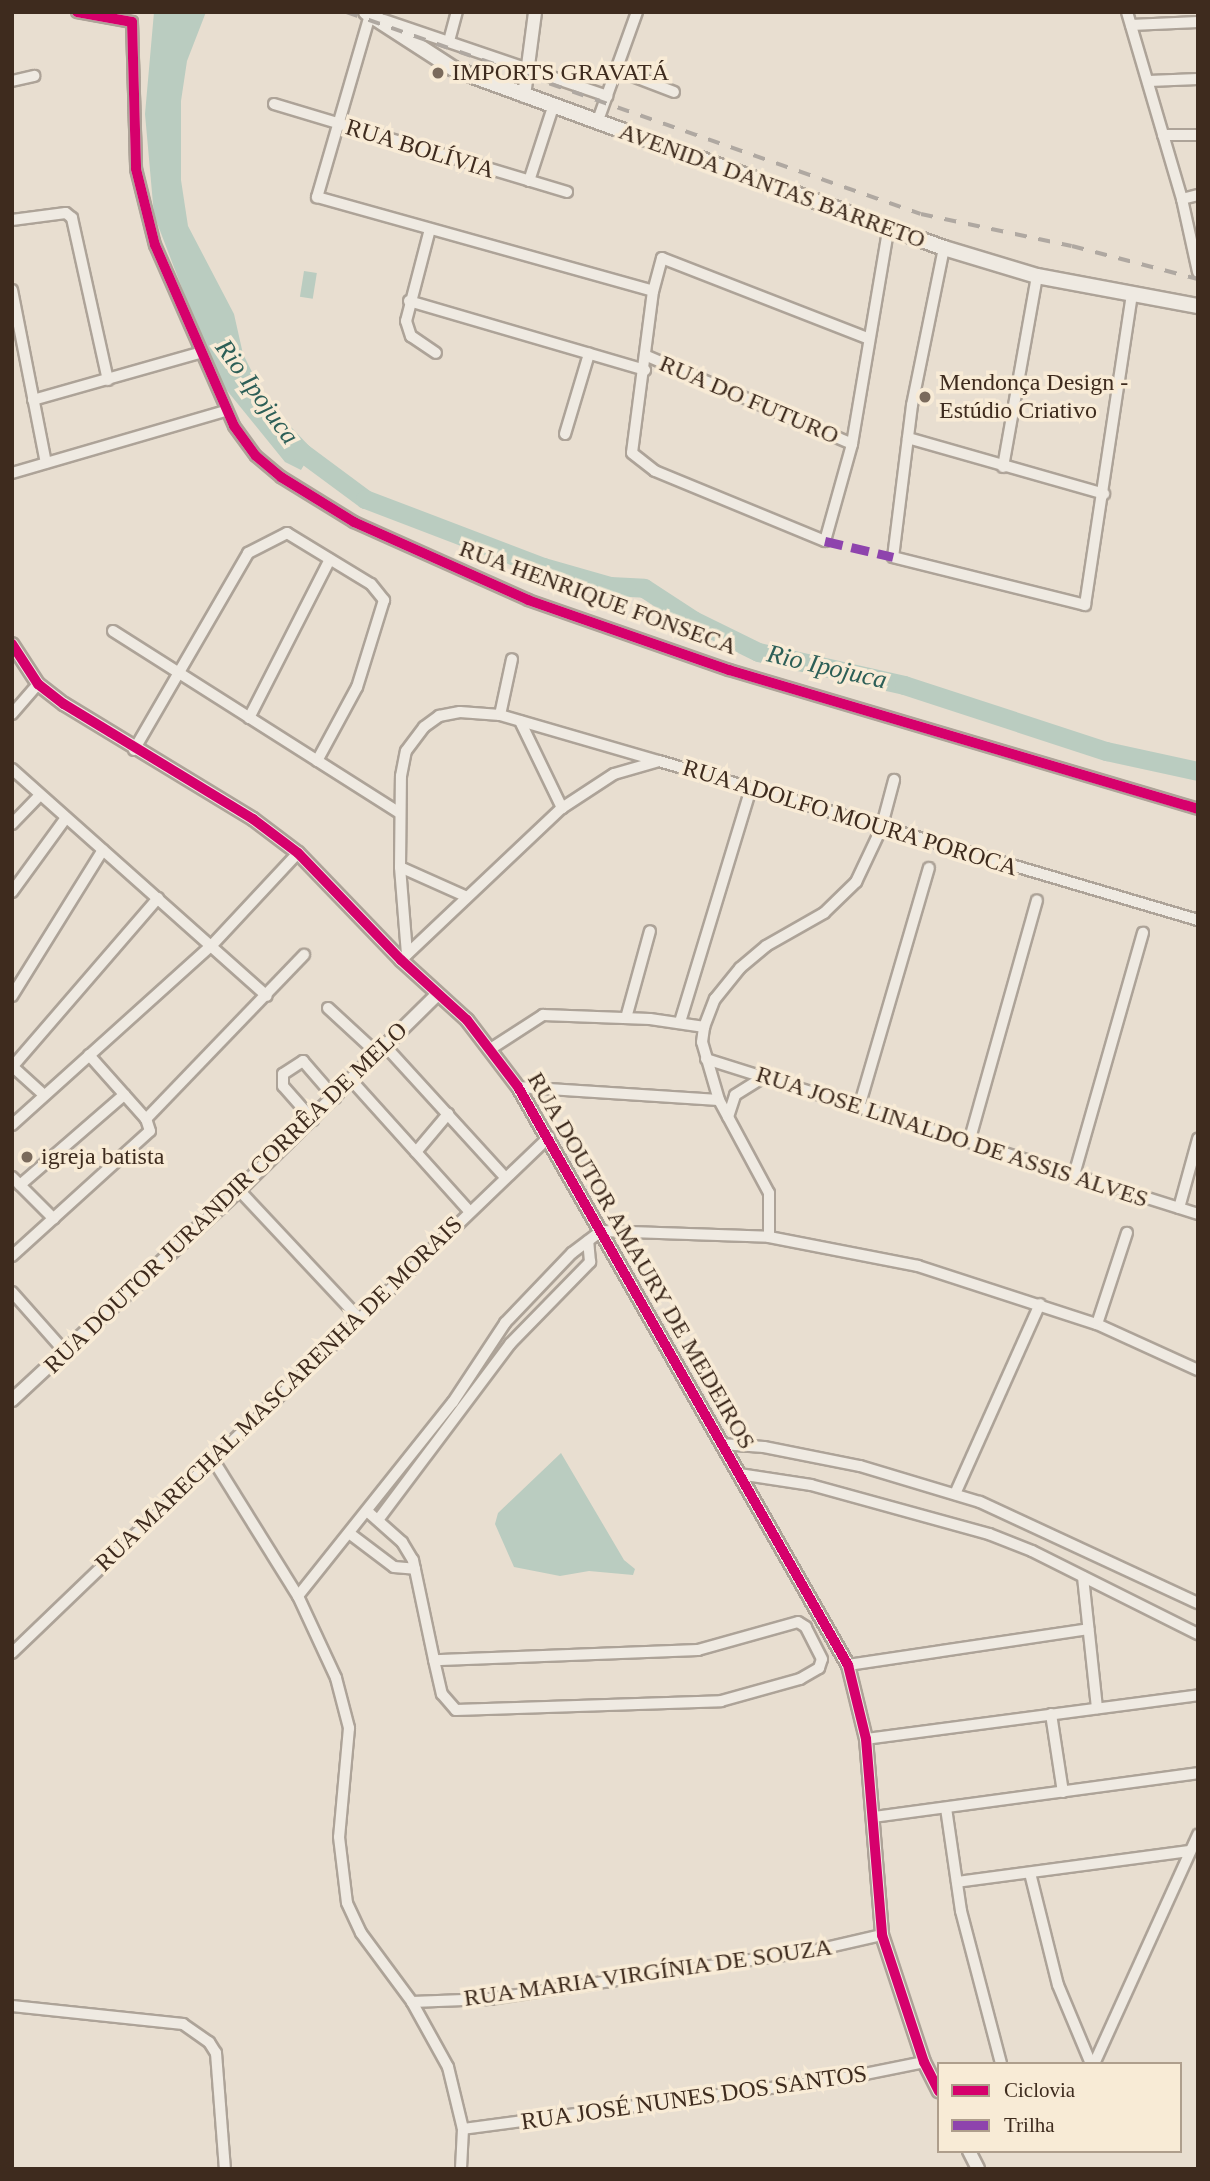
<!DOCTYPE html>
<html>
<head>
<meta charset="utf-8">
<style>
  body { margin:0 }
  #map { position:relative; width:1210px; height:2181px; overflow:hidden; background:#e8ded0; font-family:"Times New Roman",serif }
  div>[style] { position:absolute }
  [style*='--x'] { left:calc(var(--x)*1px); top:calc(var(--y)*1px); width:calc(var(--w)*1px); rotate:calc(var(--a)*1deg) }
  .water>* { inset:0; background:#baccc0; transform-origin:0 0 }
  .river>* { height:19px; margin:-9.5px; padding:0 9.5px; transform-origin:9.5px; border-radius:9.5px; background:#baccc0 }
  .roads { filter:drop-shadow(2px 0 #ada398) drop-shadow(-2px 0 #ada398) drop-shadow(0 2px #ada398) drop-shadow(0 -2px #ada398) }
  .minor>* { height:10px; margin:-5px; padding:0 5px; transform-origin:5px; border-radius:5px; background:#efeae2 }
  .tertiary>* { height:12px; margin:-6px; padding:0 6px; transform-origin:6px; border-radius:6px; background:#efeae2 }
  .secondary>* { height:14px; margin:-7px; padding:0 7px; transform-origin:7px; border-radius:7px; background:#efeae2 }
  .rail>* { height:3.5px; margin-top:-1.75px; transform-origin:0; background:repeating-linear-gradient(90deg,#afa8a1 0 12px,transparent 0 24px) }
  .quiet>* { height:9px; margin-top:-4.5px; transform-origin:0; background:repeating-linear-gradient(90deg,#8e44ad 0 18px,transparent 0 27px) }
  .cycleway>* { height:10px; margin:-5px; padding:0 5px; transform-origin:5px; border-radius:5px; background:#d6006c }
  .dots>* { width:19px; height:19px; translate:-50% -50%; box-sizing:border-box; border:4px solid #f8ebd6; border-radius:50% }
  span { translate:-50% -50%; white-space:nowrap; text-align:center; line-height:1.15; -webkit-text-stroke:7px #f8ebd6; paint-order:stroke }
  .poi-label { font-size:24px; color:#3e2b1e }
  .left { translate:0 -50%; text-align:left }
  .street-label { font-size:24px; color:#3e2b1e }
  .water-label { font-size:26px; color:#2d5f57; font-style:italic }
  .frame { position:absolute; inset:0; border:14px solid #3e2b1e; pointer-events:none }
  .legend { position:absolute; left:937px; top:2062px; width:245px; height:91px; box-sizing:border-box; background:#f8ebd6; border:2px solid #ae9e8c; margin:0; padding:9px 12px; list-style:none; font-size:21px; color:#3e2b1e }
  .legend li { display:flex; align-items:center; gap:14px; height:35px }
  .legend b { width:35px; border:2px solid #ae9e8c }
</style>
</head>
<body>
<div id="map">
  <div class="water">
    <i style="clip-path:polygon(154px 12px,206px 12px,187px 61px,181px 101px,181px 180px,188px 226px,234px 314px,243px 354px,267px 402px,313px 450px,301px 470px,285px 462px,216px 377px,154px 215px,145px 114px)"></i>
    <i style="left:304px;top:271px;width:13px;height:26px;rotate:9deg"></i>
    <i style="clip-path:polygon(561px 1453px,624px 1560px,635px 1569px,633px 1575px,589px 1571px,560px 1576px,514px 1567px,495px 1524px,498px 1513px)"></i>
  </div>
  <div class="river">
    <i style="--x:288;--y:442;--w:96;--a:36.5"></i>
    <i style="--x:365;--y:499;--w:191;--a:20.9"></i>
    <i style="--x:543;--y:567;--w:70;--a:15.8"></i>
    <i style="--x:610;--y:586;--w:34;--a:3"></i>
    <i style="--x:644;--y:588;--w:59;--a:33.1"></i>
    <i style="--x:693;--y:620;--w:72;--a:26.2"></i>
    <i style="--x:758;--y:652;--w:150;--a:12.7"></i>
    <i style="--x:904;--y:685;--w:213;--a:18.1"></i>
    <i style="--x:1106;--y:751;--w:94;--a:12.3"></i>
  </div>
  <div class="roads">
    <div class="minor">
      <i style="--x:77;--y:12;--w:56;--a:10.3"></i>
      <i style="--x:132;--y:22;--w:147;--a:88.4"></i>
      <i style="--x:136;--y:169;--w:78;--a:76"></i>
      <i style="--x:155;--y:245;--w:197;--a:66.4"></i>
      <i style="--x:234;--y:426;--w:37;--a:54"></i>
      <i style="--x:256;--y:456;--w:33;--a:40"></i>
      <i style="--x:281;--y:477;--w:86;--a:31.7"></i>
      <i style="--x:354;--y:522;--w:191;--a:24.1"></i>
      <i style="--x:528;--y:600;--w:213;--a:19.2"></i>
      <i style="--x:729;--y:670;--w:489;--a:16.5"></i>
      <i style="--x:1127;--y:12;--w:195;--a:73.6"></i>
      <i style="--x:1182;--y:199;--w:75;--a:77.6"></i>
      <i style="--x:370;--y:15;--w:190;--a:106.2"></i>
      <i style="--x:317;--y:197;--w:349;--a:15.6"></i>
      <i style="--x:384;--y:20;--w:236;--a:18.8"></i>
      <i style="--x:1131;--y:25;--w:67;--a:-2.6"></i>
      <i style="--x:449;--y:41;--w:30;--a:-75"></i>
      <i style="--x:617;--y:70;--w:61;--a:21.1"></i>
      <i style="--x:12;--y:81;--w:23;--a:-13"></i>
      <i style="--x:1149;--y:81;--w:49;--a:-2.3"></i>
      <i style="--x:274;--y:104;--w:306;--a:16.7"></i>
      <i style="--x:597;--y:123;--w:118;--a:-70.2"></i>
      <i style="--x:1163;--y:135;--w:35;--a:0"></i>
      <i style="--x:529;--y:181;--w:78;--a:-72"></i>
      <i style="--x:1182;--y:199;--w:16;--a:-14"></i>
      <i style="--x:12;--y:220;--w:54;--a:-7.4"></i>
      <i style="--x:66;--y:213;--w:8;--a:40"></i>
      <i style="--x:72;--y:218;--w:166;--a:77.5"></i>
      <i style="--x:430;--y:229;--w:95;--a:104.6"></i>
      <i style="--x:406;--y:321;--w:16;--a:72"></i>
      <i style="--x:411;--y:336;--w:30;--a:34"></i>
      <i style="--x:944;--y:248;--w:160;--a:101.5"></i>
      <i style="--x:912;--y:405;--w:153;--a:97.1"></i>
      <i style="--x:893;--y:557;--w:198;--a:14"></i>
      <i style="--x:1085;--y:605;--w:315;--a:-81.4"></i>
      <i style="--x:12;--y:290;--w:176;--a:78.9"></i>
      <i style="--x:409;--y:301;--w:246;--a:16.3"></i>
      <i style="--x:867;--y:338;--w:220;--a:-158.7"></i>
      <i style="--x:662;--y:258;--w:34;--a:105"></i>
      <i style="--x:653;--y:291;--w:163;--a:97.4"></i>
      <i style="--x:632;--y:453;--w:29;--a:38"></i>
      <i style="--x:655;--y:471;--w:184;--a:22.4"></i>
      <i style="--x:825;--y:541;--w:101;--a:-74.4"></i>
      <i style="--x:852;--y:444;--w:221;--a:-80.4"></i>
      <i style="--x:647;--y:356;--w:223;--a:23.2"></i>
      <i style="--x:33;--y:400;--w:173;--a:-15.8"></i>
      <i style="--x:565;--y:434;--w:84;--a:-73.3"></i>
      <i style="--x:908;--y:438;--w:204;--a:15.9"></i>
      <i style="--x:1003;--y:467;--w:194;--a:-79.9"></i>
      <i style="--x:12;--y:473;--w:222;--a:-16.2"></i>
      <i style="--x:113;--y:631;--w:340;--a:32.4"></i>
      <i style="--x:12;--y:714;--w:40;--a:-49"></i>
      <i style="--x:500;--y:715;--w:57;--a:-77.9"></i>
      <i style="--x:249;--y:718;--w:178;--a:-63"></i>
      <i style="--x:520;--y:721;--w:97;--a:64.2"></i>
      <i style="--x:134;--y:750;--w:228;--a:-59.9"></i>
      <i style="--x:248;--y:553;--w:44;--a:-27.1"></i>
      <i style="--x:287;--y:533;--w:98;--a:31.3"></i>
      <i style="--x:371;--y:584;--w:21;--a:51"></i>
      <i style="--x:384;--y:600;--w:91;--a:107.2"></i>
      <i style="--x:357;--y:687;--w:84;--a:118.4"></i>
      <i style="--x:12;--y:769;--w:341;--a:41.7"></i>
      <i style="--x:12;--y:824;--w:40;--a:-46"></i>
      <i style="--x:400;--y:867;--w:73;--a:24.1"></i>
      <i style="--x:12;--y:892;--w:90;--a:-54"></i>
      <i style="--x:407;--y:954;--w:87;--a:-94.6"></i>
      <i style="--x:400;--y:867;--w:91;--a:-89.4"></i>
      <i style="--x:401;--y:776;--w:25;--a:-79"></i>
      <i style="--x:406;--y:751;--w:30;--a:-53"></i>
      <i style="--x:424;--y:727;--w:19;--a:-36"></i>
      <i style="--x:439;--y:716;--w:21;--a:-11"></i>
      <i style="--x:460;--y:712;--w:40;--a:4.3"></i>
      <i style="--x:500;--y:715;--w:165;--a:16.2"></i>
      <i style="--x:401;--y:960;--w:221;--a:-43.4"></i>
      <i style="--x:562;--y:808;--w:62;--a:-33.2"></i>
      <i style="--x:614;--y:774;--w:47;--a:-16.1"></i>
      <i style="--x:659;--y:761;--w:562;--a:16.44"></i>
      <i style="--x:12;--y:996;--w:172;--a:-58.1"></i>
      <i style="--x:328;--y:1008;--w:69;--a:42.7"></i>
      <i style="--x:626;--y:1018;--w:90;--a:-74.6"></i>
      <i style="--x:680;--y:1022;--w:244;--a:-73.1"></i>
      <i style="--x:387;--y:1048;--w:173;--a:47.6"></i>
      <i style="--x:492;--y:1048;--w:61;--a:-32.9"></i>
      <i style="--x:543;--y:1015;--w:107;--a:2.1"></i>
      <i style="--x:650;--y:1019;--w:55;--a:8.4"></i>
      <i style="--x:89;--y:1055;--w:86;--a:48.3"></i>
      <i style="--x:706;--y:1059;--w:516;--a:17.49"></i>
      <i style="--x:12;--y:1066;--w:43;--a:42.2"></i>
      <i style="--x:13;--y:1066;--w:222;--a:-49.2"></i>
      <i style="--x:353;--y:1082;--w:173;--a:48"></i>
      <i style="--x:518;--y:1087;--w:201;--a:3.7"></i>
      <i style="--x:859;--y:1107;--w:249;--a:-73.7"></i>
      <i style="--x:728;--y:1117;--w:23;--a:-72"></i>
      <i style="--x:735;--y:1095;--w:34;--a:-32"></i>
      <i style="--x:313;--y:1120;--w:45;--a:-131.4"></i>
      <i style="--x:283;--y:1086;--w:12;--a:-90"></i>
      <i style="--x:283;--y:1074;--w:24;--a:-33"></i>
      <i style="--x:303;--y:1061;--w:49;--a:49.1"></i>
      <i style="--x:12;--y:1125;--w:270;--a:-42"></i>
      <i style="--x:213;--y:944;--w:125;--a:-47"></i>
      <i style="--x:969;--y:1142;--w:251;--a:-74.3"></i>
      <i style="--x:416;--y:1152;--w:50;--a:-49.9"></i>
      <i style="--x:1074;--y:1175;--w:252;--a:-74.1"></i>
      <i style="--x:12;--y:1177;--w:59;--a:45"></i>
      <i style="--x:20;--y:1185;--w:138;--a:-40.9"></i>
      <i style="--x:239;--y:1190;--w:174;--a:46.9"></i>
      <i style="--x:1179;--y:1208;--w:72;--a:-74.6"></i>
      <i style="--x:769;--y:1237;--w:44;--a:-90"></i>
      <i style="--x:769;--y:1193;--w:106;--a:-118.3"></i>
      <i style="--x:719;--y:1100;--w:60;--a:-106.3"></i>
      <i style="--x:702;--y:1042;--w:15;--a:-82"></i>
      <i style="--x:704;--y:1027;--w:30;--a:-69"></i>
      <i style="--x:715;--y:999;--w:40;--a:-51"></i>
      <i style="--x:740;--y:968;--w:34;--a:-40"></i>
      <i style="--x:766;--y:946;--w:67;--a:-29.6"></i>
      <i style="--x:824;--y:913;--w:45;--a:-44.1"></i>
      <i style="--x:856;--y:882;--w:59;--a:-64.7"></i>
      <i style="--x:881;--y:829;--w:51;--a:-75.1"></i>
      <i style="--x:12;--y:1256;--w:186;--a:-42.2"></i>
      <i style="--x:150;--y:1131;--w:13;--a:-108"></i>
      <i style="--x:146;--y:1119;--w:228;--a:-46.1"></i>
      <i style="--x:12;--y:1292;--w:81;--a:48.5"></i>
      <i style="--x:1097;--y:1324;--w:96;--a:-71.8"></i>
      <i style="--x:721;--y:1444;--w:43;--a:4"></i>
      <i style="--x:764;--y:1447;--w:98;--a:11.2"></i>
      <i style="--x:860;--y:1466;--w:125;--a:16.7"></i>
      <i style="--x:980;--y:1502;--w:240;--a:24.9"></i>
      <i style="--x:212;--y:1458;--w:163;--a:58.1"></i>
      <i style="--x:298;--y:1596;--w:90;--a:65.1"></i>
      <i style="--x:336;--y:1678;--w:52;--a:75.4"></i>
      <i style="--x:349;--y:1728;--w:109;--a:95.2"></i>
      <i style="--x:339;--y:1837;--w:66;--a:83.1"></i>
      <i style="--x:347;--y:1903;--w:33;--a:65"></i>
      <i style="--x:361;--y:1933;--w:86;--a:53.5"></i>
      <i style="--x:412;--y:2002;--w:74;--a:61"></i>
      <i style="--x:448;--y:2067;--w:64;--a:76.4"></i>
      <i style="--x:463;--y:2129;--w:40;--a:92.9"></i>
      <i style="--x:739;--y:1474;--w:73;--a:8.7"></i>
      <i style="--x:811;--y:1485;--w:185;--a:15.4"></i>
      <i style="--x:989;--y:1534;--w:46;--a:21.6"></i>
      <i style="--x:1032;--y:1551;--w:186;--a:26.6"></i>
      <i style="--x:955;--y:1494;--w:208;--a:-65.9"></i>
      <i style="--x:367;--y:1511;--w:47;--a:41.5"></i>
      <i style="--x:402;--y:1542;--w:21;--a:59"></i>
      <i style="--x:413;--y:1560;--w:102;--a:78.1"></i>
      <i style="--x:434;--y:1660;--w:35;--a:77"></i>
      <i style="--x:442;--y:1694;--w:21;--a:49"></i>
      <i style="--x:456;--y:1710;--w:265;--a:-1.9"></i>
      <i style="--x:721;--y:1701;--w:82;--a:-15.6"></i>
      <i style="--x:800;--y:1679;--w:22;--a:-30"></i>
      <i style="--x:819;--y:1668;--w:9;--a:-72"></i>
      <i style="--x:822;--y:1659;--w:36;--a:-117"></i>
      <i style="--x:806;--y:1627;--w:9;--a:-148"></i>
      <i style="--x:798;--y:1622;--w:104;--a:164.4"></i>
      <i style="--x:698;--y:1650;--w:264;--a:177.8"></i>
      <i style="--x:378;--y:1520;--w:220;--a:-53.1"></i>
      <i style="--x:510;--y:1344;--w:115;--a:-45.7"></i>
      <i style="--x:590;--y:1262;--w:21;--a:-95"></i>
      <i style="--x:349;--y:1533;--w:56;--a:37.1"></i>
      <i style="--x:394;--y:1567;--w:21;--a:5"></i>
      <i style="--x:1083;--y:1577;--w:132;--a:83.9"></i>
      <i style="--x:298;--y:1596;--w:248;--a:-51.4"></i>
      <i style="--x:453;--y:1402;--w:95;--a:-56.6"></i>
      <i style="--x:505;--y:1323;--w:97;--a:-46.3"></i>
      <i style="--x:572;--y:1253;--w:36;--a:-37"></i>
      <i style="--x:601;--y:1231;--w:168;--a:2"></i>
      <i style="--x:769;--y:1237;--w:152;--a:11"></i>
      <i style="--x:918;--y:1266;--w:188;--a:18"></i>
      <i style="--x:1097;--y:1324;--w:111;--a:24.5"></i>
      <i style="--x:12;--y:1653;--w:745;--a:-43.86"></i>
      <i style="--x:848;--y:1665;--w:243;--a:-8.5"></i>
      <i style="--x:1051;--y:1714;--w:79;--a:81.3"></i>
      <i style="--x:866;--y:1739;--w:335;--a:-7.5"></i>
      <i style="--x:946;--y:1808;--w:104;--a:81.7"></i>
      <i style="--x:961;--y:1911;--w:158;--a:75.3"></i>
      <i style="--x:874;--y:1817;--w:327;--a:-7.7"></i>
      <i style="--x:1030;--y:1873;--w:115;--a:76"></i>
      <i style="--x:1058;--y:1985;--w:86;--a:67.3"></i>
      <i style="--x:957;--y:1882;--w:235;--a:-7.6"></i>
      <i style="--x:412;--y:2002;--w:78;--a:-2.2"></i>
      <i style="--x:490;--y:1999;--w:326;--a:-8.5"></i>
      <i style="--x:812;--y:1951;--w:72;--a:-12.9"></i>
      <i style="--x:12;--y:2006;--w:172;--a:6"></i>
      <i style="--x:183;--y:2024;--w:32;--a:35"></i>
      <i style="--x:209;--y:2042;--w:13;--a:58"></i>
      <i style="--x:216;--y:2053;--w:116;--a:85.6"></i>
      <i style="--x:1094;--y:2064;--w:252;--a:-65.6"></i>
      <i style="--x:463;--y:2129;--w:385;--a:-7.6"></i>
      <i style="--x:845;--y:2078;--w:81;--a:-11.4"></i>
    </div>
    <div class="tertiary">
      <i style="--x:524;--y:96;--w:85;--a:-82.5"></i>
      <i style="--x:12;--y:644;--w:48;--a:57"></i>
      <i style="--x:38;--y:684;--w:33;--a:38"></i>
      <i style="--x:64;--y:704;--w:221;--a:31.3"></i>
      <i style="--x:253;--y:819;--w:56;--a:37.1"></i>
      <i style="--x:298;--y:853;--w:149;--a:46.1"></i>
      <i style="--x:401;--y:960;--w:89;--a:42.3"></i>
      <i style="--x:467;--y:1020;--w:84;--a:52.7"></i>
      <i style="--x:518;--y:1087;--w:666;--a:60.28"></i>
      <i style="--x:848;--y:1665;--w:76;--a:76.3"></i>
      <i style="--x:866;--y:1739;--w:197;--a:85.3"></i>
      <i style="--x:882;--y:1935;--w:134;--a:71.7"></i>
      <i style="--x:924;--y:2062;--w:33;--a:63"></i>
      <i style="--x:12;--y:1400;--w:309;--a:-42.8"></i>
      <i style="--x:239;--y:1190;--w:279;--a:-44.6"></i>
      <i style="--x:969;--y:2151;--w:20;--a:63"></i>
    </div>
    <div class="secondary">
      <i style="--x:366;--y:12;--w:105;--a:32.9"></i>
      <i style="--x:454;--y:69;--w:522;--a:20.07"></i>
      <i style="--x:944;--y:248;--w:97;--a:16.8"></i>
      <i style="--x:1037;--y:276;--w:164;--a:10.6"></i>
    </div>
  </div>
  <div class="rail">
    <i style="--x:346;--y:12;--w:609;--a:19.36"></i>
    <i style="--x:921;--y:214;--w:154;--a:12"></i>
    <i style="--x:1072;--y:246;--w:130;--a:14.7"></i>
  </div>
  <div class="quiet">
    <i style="--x:825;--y:541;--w:70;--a:13.2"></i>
  </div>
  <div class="cycleway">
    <i style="--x:77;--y:12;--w:56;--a:10.3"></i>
    <i style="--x:132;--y:22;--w:147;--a:88.4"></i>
    <i style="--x:136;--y:169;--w:78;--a:76"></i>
    <i style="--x:155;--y:245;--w:197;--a:66.4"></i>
    <i style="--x:234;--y:426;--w:37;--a:54"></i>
    <i style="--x:256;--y:456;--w:33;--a:40"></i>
    <i style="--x:281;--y:477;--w:86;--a:31.7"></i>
    <i style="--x:354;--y:522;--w:191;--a:24.1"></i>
    <i style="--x:528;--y:600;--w:213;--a:19.2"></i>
    <i style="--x:729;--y:670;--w:489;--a:16.5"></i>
    <i style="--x:12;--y:644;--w:48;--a:57"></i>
    <i style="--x:38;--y:684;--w:33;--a:38"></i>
    <i style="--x:64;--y:704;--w:221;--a:31.3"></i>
    <i style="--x:253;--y:819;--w:56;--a:37.1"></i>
    <i style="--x:298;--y:853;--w:149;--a:46.1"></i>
    <i style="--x:401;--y:960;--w:89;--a:42.3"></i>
    <i style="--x:467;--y:1020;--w:84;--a:52.7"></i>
    <i style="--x:518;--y:1087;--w:666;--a:60.28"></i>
    <i style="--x:848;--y:1665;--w:76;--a:76.3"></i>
    <i style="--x:866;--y:1739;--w:197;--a:85.3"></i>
    <i style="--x:882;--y:1935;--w:134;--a:71.7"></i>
    <i style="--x:924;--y:2062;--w:33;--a:63"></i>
  </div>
  <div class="dots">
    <i style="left:438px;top:73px;background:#7a6a5c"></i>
    <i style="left:925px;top:397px;background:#7a6a5c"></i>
    <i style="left:27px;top:1157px;background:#7a6a5c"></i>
  </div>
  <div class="poi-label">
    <span class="left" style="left:452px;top:73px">IMPORTS GRAVATÁ</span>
    <span class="left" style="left:939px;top:397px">Mendonça Design -<br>Estúdio Criativo</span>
    <span class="left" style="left:41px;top:1157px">igreja batista</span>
  </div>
  <div class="street-label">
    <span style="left:420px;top:149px;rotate:17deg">RUA BOLÍVIA</span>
    <span style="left:772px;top:186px;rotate:20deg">AVENIDA DANTAS BARRETO</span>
    <span style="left:749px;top:400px;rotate:23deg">RUA DO FUTURO</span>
    <span style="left:598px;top:598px;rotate:20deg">RUA HENRIQUE FONSECA</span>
    <span style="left:850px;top:818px;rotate:17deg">RUA ADOLFO MOURA POROCA</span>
    <span style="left:952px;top:1137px;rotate:18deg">RUA JOSE LINALDO DE ASSIS ALVES</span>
    <span style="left:226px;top:1198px;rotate:-44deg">RUA DOUTOR JURANDIR CORRÊA DE MELO</span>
    <span style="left:641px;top:1261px;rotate:60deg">RUA DOUTOR AMAURY DE MEDEIROS</span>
    <span style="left:279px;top:1394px;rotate:-44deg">RUA MARECHAL MASCARENHA DE MORAIS</span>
    <span style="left:648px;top:1973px;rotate:-8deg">RUA MARIA VIRGÍNIA DE SOUZA</span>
    <span style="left:694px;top:2098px;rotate:-8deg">RUA JOSÉ NUNES DOS SANTOS</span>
  </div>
  <div class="water-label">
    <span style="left:257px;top:392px;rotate:54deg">Rio Ipojuca</span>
    <span style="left:827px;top:667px;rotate:13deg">Rio Ipojuca</span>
  </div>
  <div class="frame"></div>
  <ul class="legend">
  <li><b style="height:9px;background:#d6006c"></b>Ciclovia</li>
  <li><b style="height:9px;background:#8e44ad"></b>Trilha</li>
  </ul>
</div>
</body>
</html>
